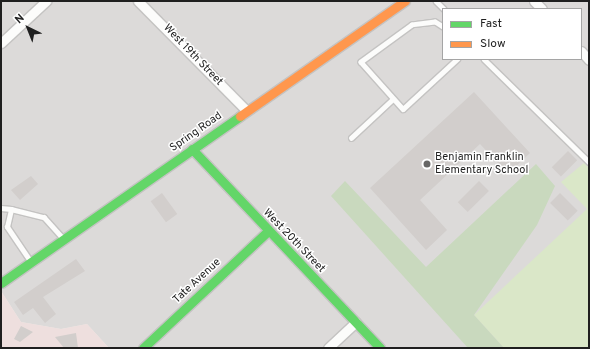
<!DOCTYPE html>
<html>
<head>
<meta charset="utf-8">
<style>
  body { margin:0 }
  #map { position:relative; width:590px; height:349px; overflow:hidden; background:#edeae7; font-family:Overpass,sans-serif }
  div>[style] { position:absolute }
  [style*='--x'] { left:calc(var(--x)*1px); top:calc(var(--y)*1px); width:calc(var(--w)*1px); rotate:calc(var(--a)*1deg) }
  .residential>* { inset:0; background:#dcdad9 }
  .commercial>* { inset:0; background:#eedfde }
  .grass>* { inset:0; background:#dae7c8 }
  .forest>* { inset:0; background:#c9d9be }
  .building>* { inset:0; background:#d2cecc; transform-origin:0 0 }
  .roads { filter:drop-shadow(1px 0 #c4c3c2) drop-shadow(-1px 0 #c4c3c2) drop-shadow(0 1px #c4c3c2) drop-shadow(0 -1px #c4c3c2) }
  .lane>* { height:4.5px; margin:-2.25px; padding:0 2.25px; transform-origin:2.25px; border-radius:2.25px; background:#fcfcfb }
  .street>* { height:9px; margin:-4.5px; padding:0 4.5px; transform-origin:4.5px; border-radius:4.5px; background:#fcfcfb }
  .fast>* { height:9px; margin:-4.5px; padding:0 4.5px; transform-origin:4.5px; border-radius:4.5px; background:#63d668 }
  .slow>* { height:9px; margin:-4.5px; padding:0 4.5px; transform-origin:4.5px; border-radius:4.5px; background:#ff974d }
  .dots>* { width:11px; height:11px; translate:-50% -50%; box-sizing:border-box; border:2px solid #fff; border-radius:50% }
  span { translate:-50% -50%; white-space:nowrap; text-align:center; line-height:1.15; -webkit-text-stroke:3px #fff; paint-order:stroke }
  .street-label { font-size:11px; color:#1f1f1f }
  .poi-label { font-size:11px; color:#1f1f1f }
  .left { translate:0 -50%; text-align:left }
  .frame { position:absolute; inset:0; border:2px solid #1f1f1f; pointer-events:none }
  .legend { position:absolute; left:442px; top:8px; width:140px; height:52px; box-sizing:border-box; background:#fff; border:1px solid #a5a5a5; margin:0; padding:5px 7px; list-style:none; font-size:12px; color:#1f1f1f }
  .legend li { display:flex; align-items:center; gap:8px; height:20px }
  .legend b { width:20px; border:1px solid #a5a5a5 }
  .north { position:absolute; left:8px; top:8px; width:40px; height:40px; -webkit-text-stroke:3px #fff; paint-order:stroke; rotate:317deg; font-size:11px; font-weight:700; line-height:16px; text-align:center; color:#1f1f1f }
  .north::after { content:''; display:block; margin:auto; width:14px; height:18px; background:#1f1f1f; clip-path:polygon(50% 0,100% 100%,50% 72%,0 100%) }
</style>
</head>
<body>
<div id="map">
  <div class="residential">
    <i style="clip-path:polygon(evenodd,1px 1px,589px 1px,589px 348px,109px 348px,87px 324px,61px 329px,21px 322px,1px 291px,1px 1px,443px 9px,581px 9px,581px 59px,443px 59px,443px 9px)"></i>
  </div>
  <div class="commercial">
    <i style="clip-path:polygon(1px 291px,21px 322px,61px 329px,87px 324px,109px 348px,1px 348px)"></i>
  </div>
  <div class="grass">
    <i style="clip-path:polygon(584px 163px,589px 168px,589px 348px,504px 348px,474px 315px,587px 209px,561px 182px)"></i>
  </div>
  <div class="forest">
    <i style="clip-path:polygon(536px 164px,555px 186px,537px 225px,474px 315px,504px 348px,468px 348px,331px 196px,345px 181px,426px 267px)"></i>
  </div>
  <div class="building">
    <i style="clip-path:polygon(474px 92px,530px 153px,508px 174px,480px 144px,420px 200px,447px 230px,426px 250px,370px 188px)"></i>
    <i style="left:568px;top:151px;width:13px;height:23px;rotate:45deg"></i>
    <i style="clip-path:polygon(31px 176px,38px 184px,20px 200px,11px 190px)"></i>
    <i style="left:479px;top:181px;width:14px;height:30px;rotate:45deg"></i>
    <i style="left:162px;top:193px;width:26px;height:14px;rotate:54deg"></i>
    <i style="left:560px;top:193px;width:25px;height:14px;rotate:45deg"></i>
    <i style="clip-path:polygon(76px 259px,85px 271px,43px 297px,56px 314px,45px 323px,33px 308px,23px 315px,14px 302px)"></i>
    <i style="clip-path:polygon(21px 326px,33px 332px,20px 342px,14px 339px)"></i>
    <i style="clip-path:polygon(76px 333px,78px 348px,64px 348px,55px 337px)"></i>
  </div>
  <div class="roads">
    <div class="lane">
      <i style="--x:436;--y:1;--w:11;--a:45"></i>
      <i style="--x:443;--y:27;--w:9;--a:-148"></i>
      <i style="--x:435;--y:22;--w:23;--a:173"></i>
      <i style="--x:412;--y:25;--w:63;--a:144"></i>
      <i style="--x:361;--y:62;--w:63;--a:48.2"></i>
      <i style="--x:403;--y:109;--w:74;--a:-42.8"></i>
      <i style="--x:484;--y:59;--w:147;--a:44.4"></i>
      <i style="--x:351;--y:138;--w:57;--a:-42.9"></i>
      <i style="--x:1;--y:208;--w:10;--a:6"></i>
      <i style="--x:30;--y:261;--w:41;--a:-124.1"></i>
      <i style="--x:7;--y:227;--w:18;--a:-77"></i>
      <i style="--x:11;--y:209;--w:34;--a:14"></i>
      <i style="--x:44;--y:217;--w:28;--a:48"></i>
    </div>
    <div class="street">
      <i style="--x:138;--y:1;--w:153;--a:45.3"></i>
      <i style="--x:534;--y:1;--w:11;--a:45"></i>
      <i style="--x:1;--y:43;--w:62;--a:-43"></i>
      <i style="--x:581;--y:51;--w:12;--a:48"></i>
      <i style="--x:328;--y:348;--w:38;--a:-43"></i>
    </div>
    <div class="fast">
      <i style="--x:192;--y:149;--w:274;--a:46.6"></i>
      <i style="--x:1;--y:283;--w:292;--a:-34.9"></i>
      <i style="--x:143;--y:348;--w:171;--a:-43.1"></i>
    </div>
    <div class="slow">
      <i style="--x:240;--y:116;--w:201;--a:-34.9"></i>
    </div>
  </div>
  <div class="dots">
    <i style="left:427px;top:164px;background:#676665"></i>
  </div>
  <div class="street-label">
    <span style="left:193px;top:55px;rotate:46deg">West 19th Street</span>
    <span style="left:196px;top:132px;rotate:-35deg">Spring Road</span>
    <span style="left:294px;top:241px;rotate:46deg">West 20th Street</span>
    <span style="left:197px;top:281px;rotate:-43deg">Tate Avenue</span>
  </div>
  <div class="poi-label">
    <span class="left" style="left:435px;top:164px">Benjamin Franklin<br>Elementary School</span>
  </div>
  <div class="frame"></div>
  <ul class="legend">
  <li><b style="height:5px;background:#63d668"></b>Fast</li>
  <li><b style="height:5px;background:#ff974d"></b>Slow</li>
  </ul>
  <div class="north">N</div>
</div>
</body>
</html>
